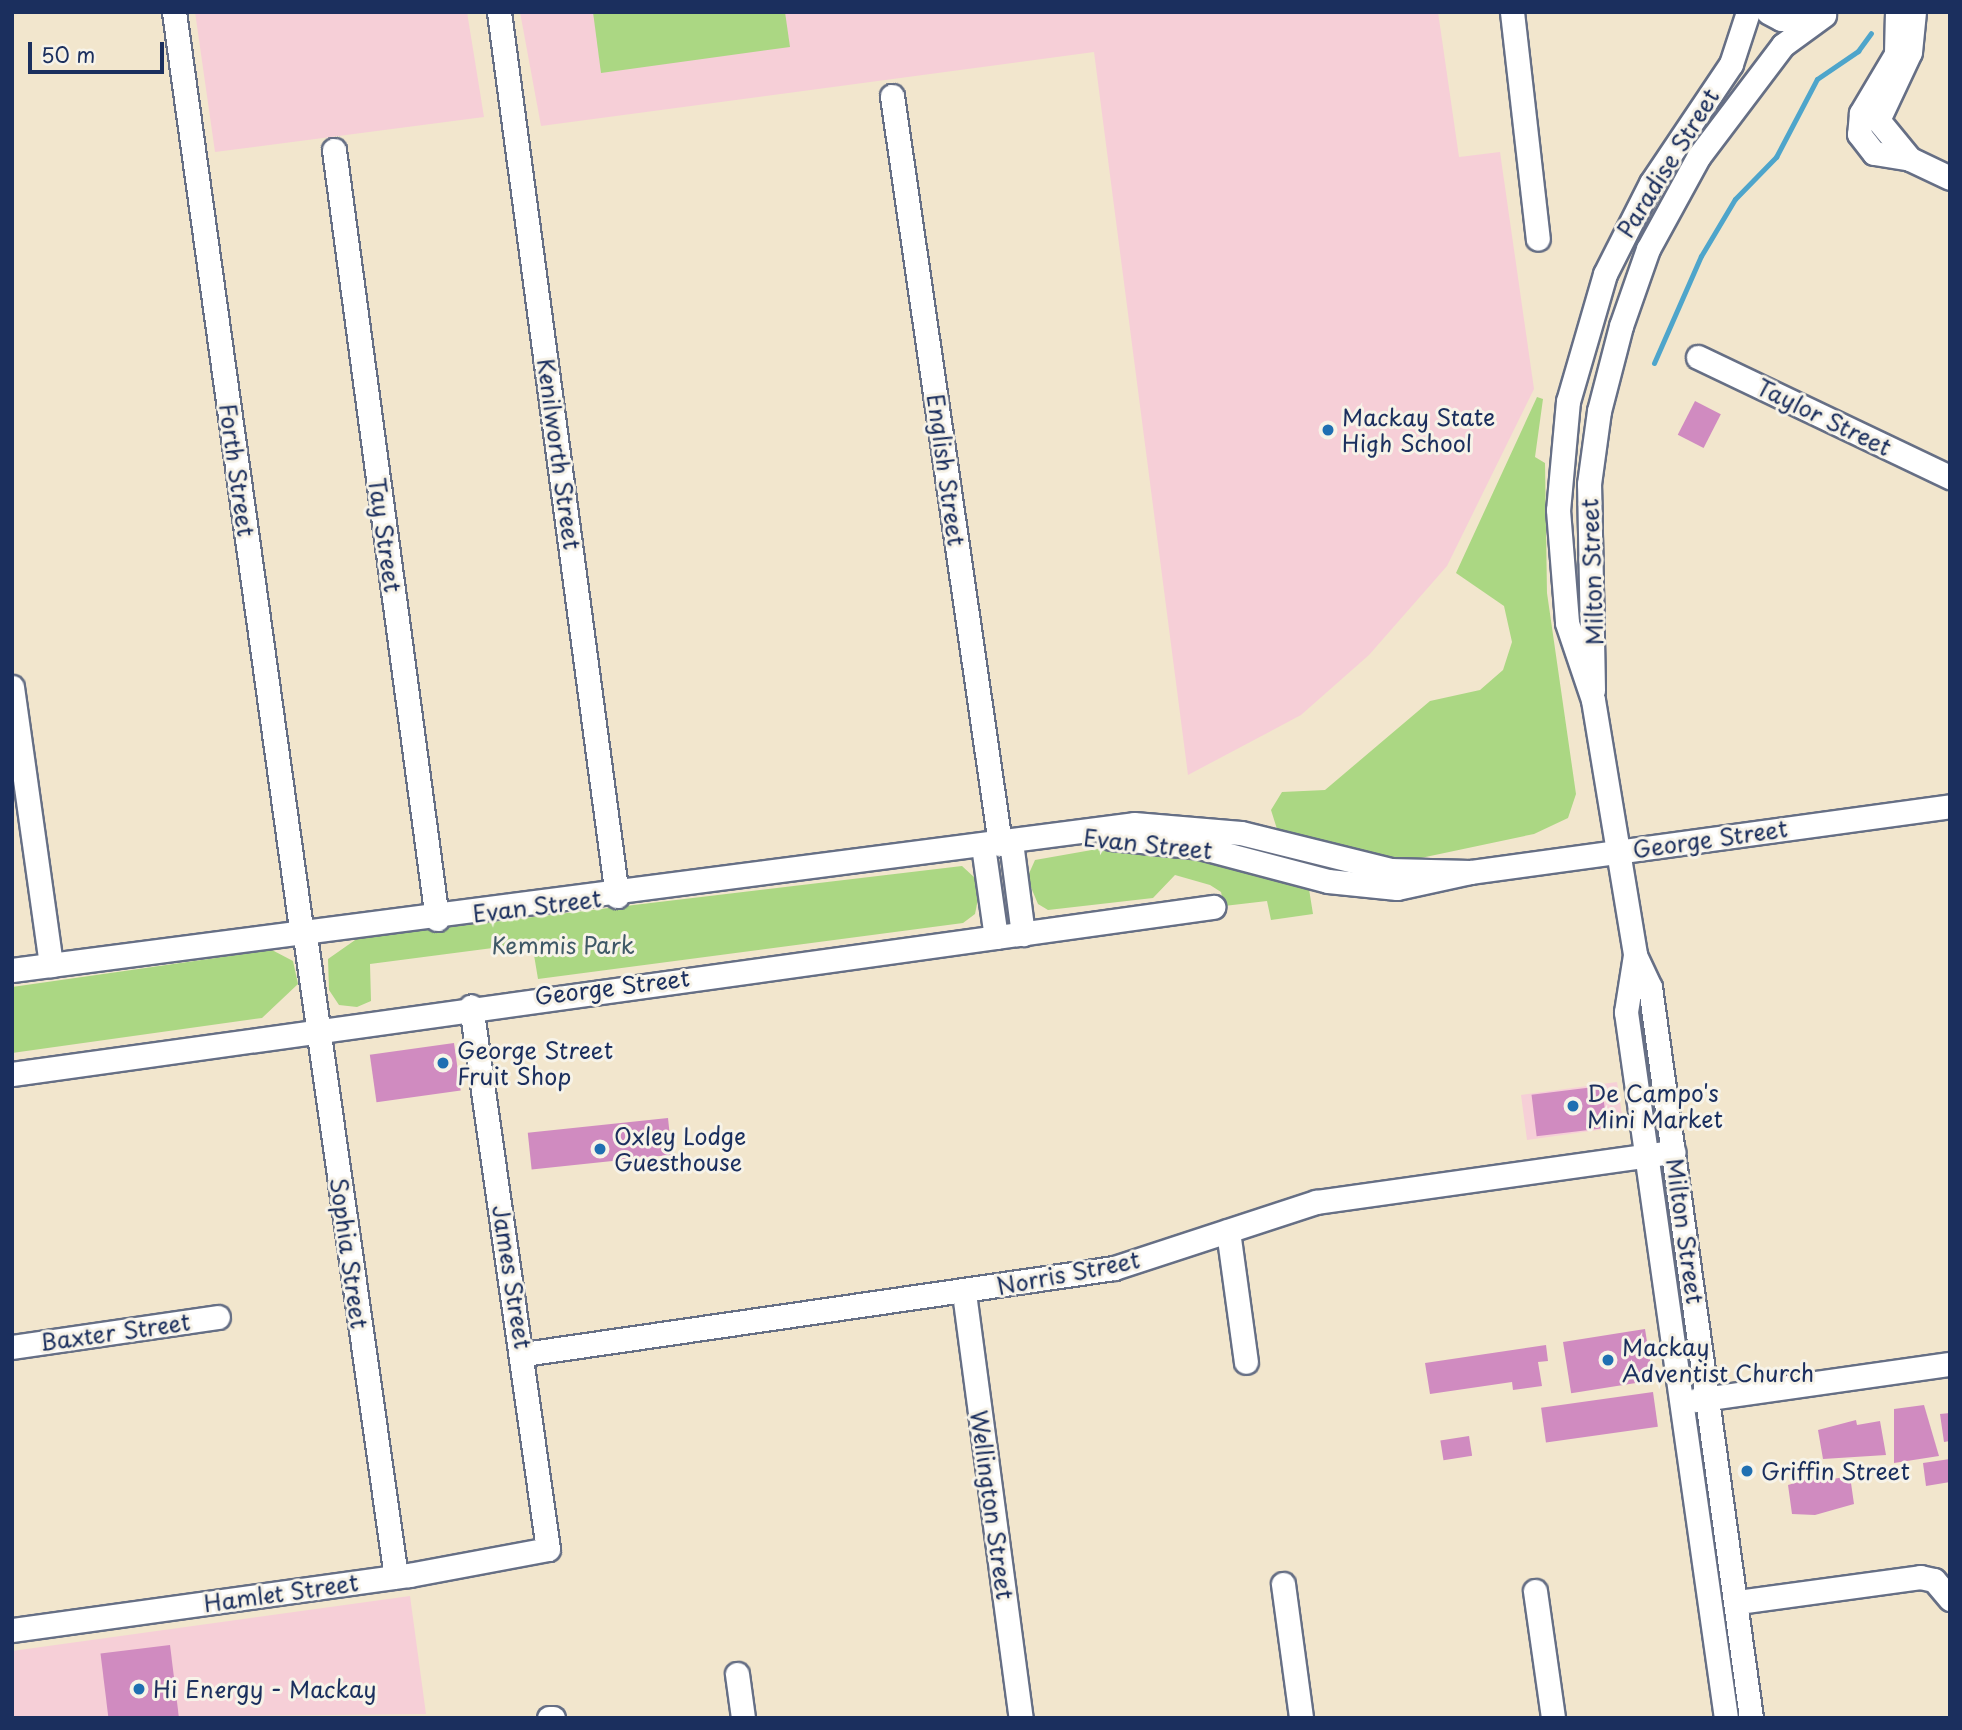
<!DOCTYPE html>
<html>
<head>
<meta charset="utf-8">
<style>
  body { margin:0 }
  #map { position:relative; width:1962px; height:1730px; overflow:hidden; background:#f2e6cd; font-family:"Playpen Sans",sans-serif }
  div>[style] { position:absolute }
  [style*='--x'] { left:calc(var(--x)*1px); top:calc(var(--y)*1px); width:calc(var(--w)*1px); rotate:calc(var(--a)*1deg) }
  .built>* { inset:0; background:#f6cfd7 }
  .green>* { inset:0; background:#abd783 }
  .stream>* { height:5px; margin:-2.5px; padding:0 2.5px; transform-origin:2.5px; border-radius:2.5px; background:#4ea5cb }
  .building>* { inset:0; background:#d08bc0; transform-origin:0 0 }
  .roads { filter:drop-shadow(2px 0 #666f85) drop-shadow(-2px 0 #666f85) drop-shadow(0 2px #666f85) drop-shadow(0 -2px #666f85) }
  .minor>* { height:23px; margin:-11.5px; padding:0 11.5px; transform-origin:11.5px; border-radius:11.5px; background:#fff }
  .dots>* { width:19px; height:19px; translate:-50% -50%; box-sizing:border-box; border:4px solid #f7f3e8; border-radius:50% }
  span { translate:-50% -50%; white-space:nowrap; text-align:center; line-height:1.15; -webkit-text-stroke:6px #f7f3e8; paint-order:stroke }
  .street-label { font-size:23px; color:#1b2f5e }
  .poi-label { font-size:23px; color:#1b2f5e }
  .left { translate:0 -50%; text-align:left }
  .park-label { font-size:23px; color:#3f5967 }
  .frame { position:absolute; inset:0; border:14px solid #1b2f5e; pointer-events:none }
  .scale { position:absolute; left:28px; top:42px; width:136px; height:32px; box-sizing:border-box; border:4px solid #1b2f5e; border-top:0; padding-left:9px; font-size:21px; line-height:24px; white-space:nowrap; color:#1b2f5e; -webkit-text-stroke:5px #f7f3e8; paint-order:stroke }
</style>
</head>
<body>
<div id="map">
  <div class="built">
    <i style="clip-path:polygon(195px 12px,467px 12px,484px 117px,215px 152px)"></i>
    <i style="clip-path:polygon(520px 12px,1438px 12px,1459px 157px,1500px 152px,1534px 389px,1447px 566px,1369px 655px,1301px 715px,1188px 775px,1094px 52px,541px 126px)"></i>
    <i style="clip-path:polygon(1617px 1082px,1622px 1115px,1612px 1128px,1527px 1140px,1521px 1095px)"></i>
    <i style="clip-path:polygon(410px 1596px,426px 1714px,12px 1718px,12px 1651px)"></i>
  </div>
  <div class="green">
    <i style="clip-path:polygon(593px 12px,785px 12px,790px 47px,601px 73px)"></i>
    <i style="clip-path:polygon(1537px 397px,1543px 399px,1535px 457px,1545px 463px,1547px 593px,1576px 794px,1568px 818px,1534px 834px,1416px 859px,1383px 858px,1277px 829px,1271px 810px,1282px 792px,1325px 790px,1430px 701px,1480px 690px,1503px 670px,1512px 642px,1504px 606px,1456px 573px)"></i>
    <i style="clip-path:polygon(1103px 848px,1197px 856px,1299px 885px,1309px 889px,1313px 914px,1271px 920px,1267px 901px,1224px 906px,1221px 892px,1210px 885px,1175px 875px,1153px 898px,1048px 910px,1038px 904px,1027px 878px,1035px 860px)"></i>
    <i style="clip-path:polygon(962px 866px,975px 878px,979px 894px,975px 914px,963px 923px,538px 979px,532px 943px,370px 964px,371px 1001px,357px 1007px,339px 1005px,329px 990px,328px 959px,358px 938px)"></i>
    <i style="clip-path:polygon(272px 950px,293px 961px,298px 984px,262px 1018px,12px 1053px,12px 987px)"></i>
  </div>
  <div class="stream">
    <i style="--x:1654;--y:363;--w:117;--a:-66.3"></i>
    <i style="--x:1701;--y:256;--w:66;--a:-59.2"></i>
    <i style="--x:1735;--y:199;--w:59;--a:-45.7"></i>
    <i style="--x:1776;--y:157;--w:88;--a:-62.3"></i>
    <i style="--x:1817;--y:79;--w:50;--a:-34.3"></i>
    <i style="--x:1858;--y:51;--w:22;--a:-54"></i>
  </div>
  <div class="building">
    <i style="left:1695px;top:401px;width:29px;height:38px;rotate:27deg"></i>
    <i style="left:454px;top:1043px;width:48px;height:85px;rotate:82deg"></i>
    <i style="left:1602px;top:1086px;width:42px;height:71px;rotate:83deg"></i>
    <i style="left:668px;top:1118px;width:37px;height:141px;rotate:84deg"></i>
    <i style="left:1645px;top:1329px;width:52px;height:83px;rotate:81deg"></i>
    <i style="clip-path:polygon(1546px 1345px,1548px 1361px,1538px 1362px,1542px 1386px,1513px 1390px,1512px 1382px,1430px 1394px,1425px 1363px)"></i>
    <i style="left:1653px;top:1392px;width:35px;height:113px;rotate:82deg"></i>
    <i style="clip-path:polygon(1924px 1405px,1939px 1456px,1894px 1463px,1894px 1409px)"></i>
    <i style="clip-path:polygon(1950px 1413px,1950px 1441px,1944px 1442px,1940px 1414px)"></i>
    <i style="clip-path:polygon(1856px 1420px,1857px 1425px,1880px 1421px,1886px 1455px,1823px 1459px,1818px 1430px)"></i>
    <i style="left:1469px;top:1436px;width:20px;height:29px;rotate:81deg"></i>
    <i style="clip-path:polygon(1950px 1459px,1950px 1482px,1926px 1486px,1923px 1463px)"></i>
    <i style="clip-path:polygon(1826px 1474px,1827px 1480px,1850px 1476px,1854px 1504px,1815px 1515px,1792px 1514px,1788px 1485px)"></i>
    <i style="left:170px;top:1645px;width:74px;height:70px;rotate:83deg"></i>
  </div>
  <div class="roads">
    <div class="minor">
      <i style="--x:174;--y:12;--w:926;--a:82.11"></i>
      <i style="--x:499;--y:12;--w:892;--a:82.4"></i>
      <i style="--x:1512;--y:12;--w:228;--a:83.5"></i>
      <i style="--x:1748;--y:12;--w:55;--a:108.1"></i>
      <i style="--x:1731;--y:64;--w:143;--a:123.9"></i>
      <i style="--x:1651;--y:183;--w:102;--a:116.8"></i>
      <i style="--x:1605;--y:274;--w:132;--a:106.2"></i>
      <i style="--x:1568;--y:401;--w:109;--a:95.2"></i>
      <i style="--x:1558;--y:510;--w:113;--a:85.4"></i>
      <i style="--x:1567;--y:623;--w:81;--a:71.3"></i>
      <i style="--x:1593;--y:700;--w:258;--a:80.6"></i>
      <i style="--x:1635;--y:955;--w:35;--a:65"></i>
      <i style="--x:1650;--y:987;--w:738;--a:82.13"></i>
      <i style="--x:1768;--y:12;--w:15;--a:28"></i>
      <i style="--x:1781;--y:19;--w:35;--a:-3"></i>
      <i style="--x:1897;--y:12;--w:42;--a:91.4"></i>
      <i style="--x:1896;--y:54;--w:69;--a:120.7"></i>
      <i style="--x:1861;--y:113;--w:21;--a:95"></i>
      <i style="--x:1859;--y:134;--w:24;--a:52"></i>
      <i style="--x:1874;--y:153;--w:36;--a:9"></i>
      <i style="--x:1910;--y:159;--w:44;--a:25.4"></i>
      <i style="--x:892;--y:96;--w:756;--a:81.78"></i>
      <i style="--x:334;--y:150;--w:776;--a:82.37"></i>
      <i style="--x:1910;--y:159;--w:50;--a:-129.4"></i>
      <i style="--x:1878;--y:120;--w:75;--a:-64.8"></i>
      <i style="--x:1910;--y:52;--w:40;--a:-84.3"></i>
      <i style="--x:1698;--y:357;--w:279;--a:25.5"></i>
      <i style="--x:12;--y:687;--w:281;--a:82"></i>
      <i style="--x:1593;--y:690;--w:206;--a:-91.1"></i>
      <i style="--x:1589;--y:484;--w:74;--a:-82.2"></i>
      <i style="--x:1599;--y:411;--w:88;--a:-75.5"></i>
      <i style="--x:1621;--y:326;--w:82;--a:-70.7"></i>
      <i style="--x:1648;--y:249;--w:106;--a:-61.3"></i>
      <i style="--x:1699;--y:156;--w:139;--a:-52.9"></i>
      <i style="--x:1783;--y:45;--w:51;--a:-36.2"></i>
      <i style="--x:1111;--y:838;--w:88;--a:5.8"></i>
      <i style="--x:1199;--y:847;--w:133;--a:14.8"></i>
      <i style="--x:1328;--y:881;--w:69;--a:5.8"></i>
      <i style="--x:1397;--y:888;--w:75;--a:-12.4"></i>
      <i style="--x:1470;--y:872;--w:485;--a:-7.8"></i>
      <i style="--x:1011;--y:842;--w:93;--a:82.6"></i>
      <i style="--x:983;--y:846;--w:92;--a:81.9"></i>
      <i style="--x:304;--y:929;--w:654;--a:81.92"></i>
      <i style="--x:1635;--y:955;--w:58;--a:99"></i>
      <i style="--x:1626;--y:1012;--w:713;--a:81.94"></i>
      <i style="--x:12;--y:970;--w:1131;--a:-7.41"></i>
      <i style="--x:1134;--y:824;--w:107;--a:4.8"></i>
      <i style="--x:1241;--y:833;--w:154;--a:13.9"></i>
      <i style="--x:1390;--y:870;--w:80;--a:1.4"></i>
      <i style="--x:12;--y:1074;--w:1213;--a:-7.92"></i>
      <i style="--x:1228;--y:1231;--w:132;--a:82.2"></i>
      <i style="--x:964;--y:1293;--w:429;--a:82.4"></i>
      <i style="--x:12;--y:1347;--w:208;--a:-8.3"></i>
      <i style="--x:524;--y:1354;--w:596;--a:-8.29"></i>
      <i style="--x:1114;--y:1268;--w:213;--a:-18.1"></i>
      <i style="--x:1316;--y:1202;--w:361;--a:-8"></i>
      <i style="--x:1696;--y:1400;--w:257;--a:-8.1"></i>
      <i style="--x:1283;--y:1584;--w:135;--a:82.3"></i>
      <i style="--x:1535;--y:1591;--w:128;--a:81.9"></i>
      <i style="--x:1738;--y:1602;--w:184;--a:-7.8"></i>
      <i style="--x:1920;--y:1577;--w:14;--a:12"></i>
      <i style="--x:1934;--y:1580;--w:25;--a:50"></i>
      <i style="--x:12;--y:1630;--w:401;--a:-7.9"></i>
      <i style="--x:409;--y:1575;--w:141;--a:-10.6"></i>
      <i style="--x:548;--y:1549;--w:548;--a:-98.07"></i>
      <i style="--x:737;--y:1674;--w:44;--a:82.2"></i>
      <i style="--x:549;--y:1718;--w:4;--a:0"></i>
    </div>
  </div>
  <div class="dots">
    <i style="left:1328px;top:430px;background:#1f6fb2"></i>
    <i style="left:443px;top:1063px;background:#1f6fb2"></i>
    <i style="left:1573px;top:1106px;background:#1f6fb2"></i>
    <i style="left:600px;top:1149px;background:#1f6fb2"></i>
    <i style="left:1608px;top:1360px;background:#1f6fb2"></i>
    <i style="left:1747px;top:1471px;background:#1f6fb2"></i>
    <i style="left:139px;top:1689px;background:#1f6fb2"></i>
  </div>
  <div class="street-label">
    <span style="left:1668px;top:163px;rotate:-58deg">Paradise Street</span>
    <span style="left:1824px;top:417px;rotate:26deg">Taylor Street</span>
    <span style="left:559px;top:454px;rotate:82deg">Kenilworth Street</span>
    <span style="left:237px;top:470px;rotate:82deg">Forth Street</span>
    <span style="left:946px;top:470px;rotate:82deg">English Street</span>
    <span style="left:385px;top:535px;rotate:82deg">Tay Street</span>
    <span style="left:1592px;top:572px;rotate:-92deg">Milton Street</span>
    <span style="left:1710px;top:839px;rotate:-8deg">George Street</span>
    <span style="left:1148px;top:844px;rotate:6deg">Evan Street</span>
    <span style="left:537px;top:906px;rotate:-7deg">Evan Street</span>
    <span style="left:612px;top:987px;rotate:-7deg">George Street</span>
    <span style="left:1685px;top:1231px;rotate:82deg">Milton Street</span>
    <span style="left:349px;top:1253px;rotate:82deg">Sophia Street</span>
    <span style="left:1068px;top:1273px;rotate:-11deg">Norris Street</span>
    <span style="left:512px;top:1277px;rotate:81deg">James Street</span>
    <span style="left:115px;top:1332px;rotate:-8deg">Baxter Street</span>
    <span style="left:992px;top:1505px;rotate:82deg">Wellington Street</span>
    <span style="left:281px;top:1593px;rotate:-8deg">Hamlet Street</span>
  </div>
  <div class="poi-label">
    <span class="left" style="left:1342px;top:430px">Mackay State<br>High School</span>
    <span class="left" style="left:457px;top:1063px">George Street<br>Fruit Shop</span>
    <span class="left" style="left:1587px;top:1106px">De Campo's<br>Mini Market</span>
    <span class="left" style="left:614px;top:1149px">Oxley Lodge<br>Guesthouse</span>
    <span class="left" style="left:1622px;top:1360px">Mackay<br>Adventist Church</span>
    <span class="left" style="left:1761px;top:1471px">Griffin Street</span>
    <span class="left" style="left:153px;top:1689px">Hi Energy - Mackay</span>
  </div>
  <div class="park-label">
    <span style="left:563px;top:945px">Kemmis Park</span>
  </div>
  <div class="frame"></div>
  <div class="scale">50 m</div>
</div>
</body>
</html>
